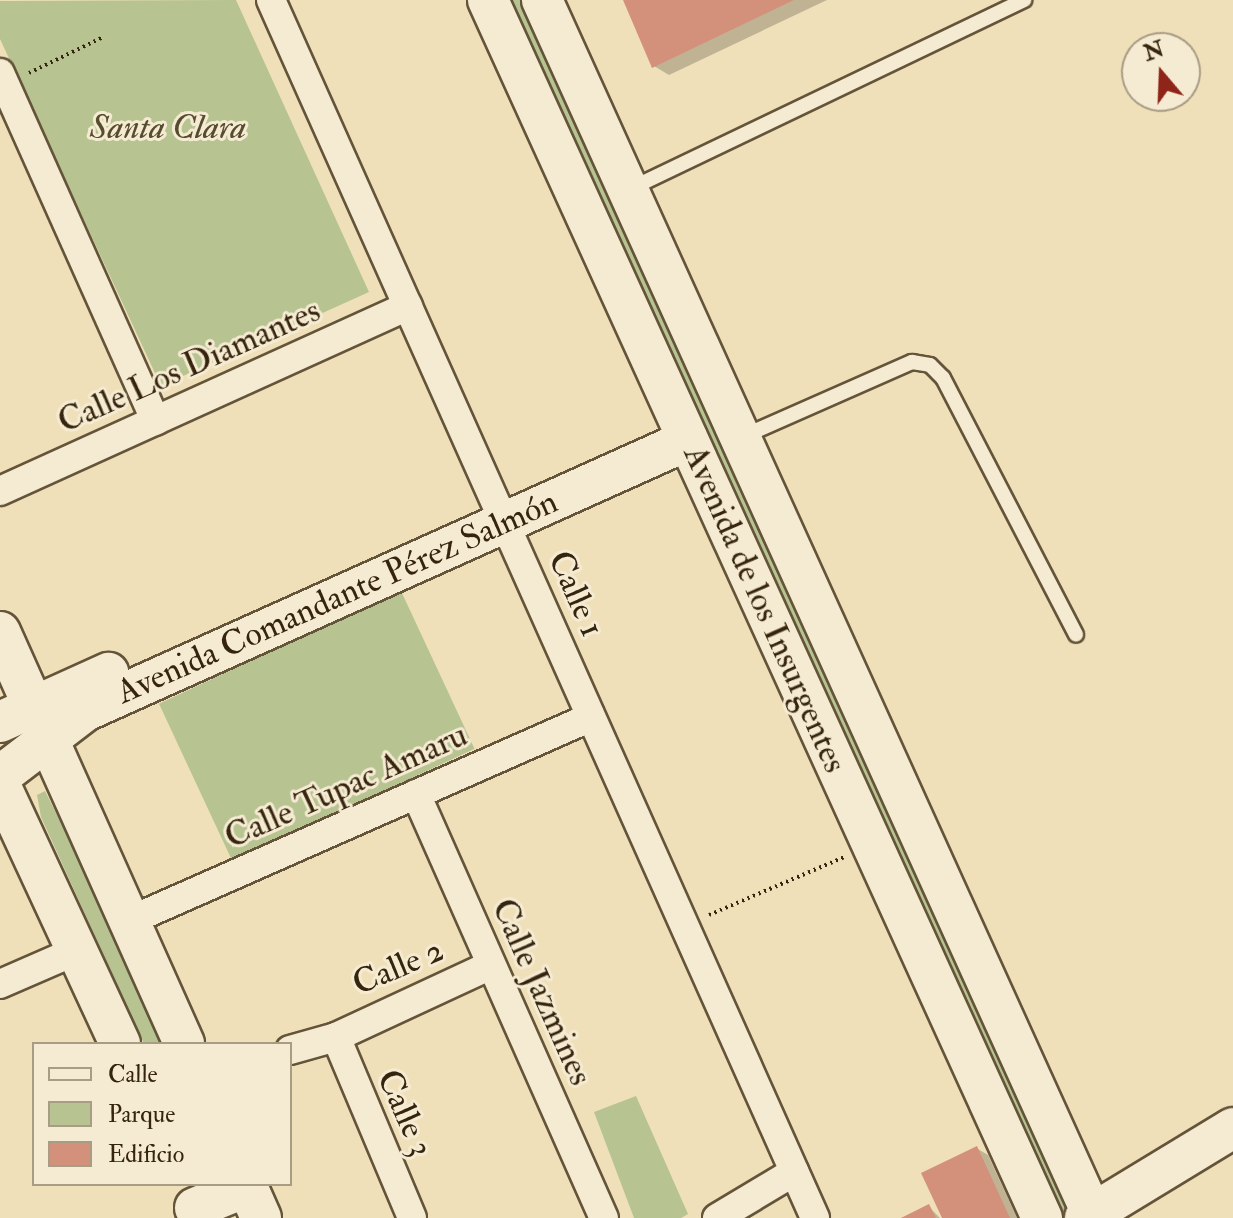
<!DOCTYPE html>
<html>
<head>
<meta charset="utf-8">
<style>
  body { margin:0 }
  #map { position:relative; width:1233px; height:1218px; overflow:hidden; background:#efe0ba; font-family:"IM FELL Double Pica",serif }
  div>[style] { position:absolute }
  [style*='--x'] { left:calc(var(--x)*1px); top:calc(var(--y)*1px); width:calc(var(--w)*1px); rotate:calc(var(--a)*1deg) }
  .green>* { inset:0; background:#b7c391; transform-origin:0 0 }
  .shadow>* { inset:0; background:#0003 }
  .building>* { inset:0; background:#d3917c }
  .path>* { height:4px; margin-top:-2px; transform-origin:0; background:repeating-linear-gradient(90deg,#36250e 0 2px,transparent 0 6px) }
  .roads { filter:drop-shadow(2px 0 #645439) drop-shadow(-2px 0 #645439) drop-shadow(0 2px #645439) drop-shadow(0 -2px #645439) }
  .lane>* { height:14px; margin:-7px; padding:0 7px; transform-origin:7px; border-radius:7px; background:#f5ebd2 }
  .street>* { height:28px; margin:-14px; padding:0 14px; transform-origin:14px; border-radius:14px; background:#f5ebd2 }
  .secondary>* { height:40px; margin:-20px; padding:0 20px; transform-origin:20px; border-radius:20px; background:#f5ebd2 }
  span { translate:-50% -50%; white-space:nowrap; text-align:center; line-height:1.15; -webkit-text-stroke:6px #f5ebd2; paint-order:stroke }
  .park-label { font-size:34px; color:#564c2f; font-style:italic }
  .street-label { font-size:34px; color:#36250e }
  .legend { position:absolute; left:32px; top:1042px; width:260px; height:144px; box-sizing:border-box; background:#f5ebd2; border:2px solid #a99c84; margin:0; padding:10px 14px; list-style:none; font-size:24px; color:#36250e }
  .legend li { display:flex; align-items:center; gap:16px; height:40px }
  .legend b { width:40px; border:2px solid #a99c84 }
  .north { position:absolute; left:1121px; top:32px; width:80px; height:80px; box-sizing:border-box; background:#f5ebd2; border:2px solid #a99c84; border-radius:50%; rotate:341deg; font-size:22px; font-weight:700; line-height:32px; text-align:center; color:#36250e }
  .north::after { content:''; display:block; margin:auto; width:28px; height:36px; background:#8f2418; clip-path:polygon(50% 0,100% 100%,50% 72%,0 100%) }
</style>
</head>
<body>
<div id="map">
  <div class="green">
    <i style="clip-path:polygon(236px 0,369px 292px,161px 386px,0 39px,0 1px)"></i>
    <i style="clip-path:polygon(507px 0,528px 0,1075px 1211px,1063px 1218px,1055px 1218px)"></i>
    <i style="left:401px;top:591px;width:174px;height:267px;rotate:65deg"></i>
    <i style="clip-path:polygon(45px 791px,173px 1044px,144px 1044px,41px 817px,37px 795px)"></i>
    <i style="clip-path:polygon(636px 1096px,688px 1214px,681px 1218px,634px 1218px,594px 1112px)"></i>
  </div>
  <div class="shadow">
    <i style="clip-path:polygon(626px 0,827px 0,669px 75px,654px 66px)"></i>
    <i style="clip-path:polygon(976px 1148px,988px 1155px,1017px 1218px,944px 1218px)"></i>
    <i style="clip-path:polygon(929px 1207px,940px 1218px,907px 1218px)"></i>
  </div>
  <div class="building">
    <i style="clip-path:polygon(623px 0,794px 0,652px 68px)"></i>
    <i style="clip-path:polygon(977px 1146px,1010px 1218px,942px 1218px,921px 1173px)"></i>
    <i style="clip-path:polygon(929px 1204px,936px 1218px,901px 1218px)"></i>
  </div>
  <div class="path">
    <i style="--x:29;--y:73;--w:82;--a:-25.9"></i>
    <i style="--x:709;--y:915;--w:147;--a:-23.2"></i>
  </div>
  <div class="roads">
    <div class="lane">
      <i style="--x:632;--y:188;--w:435;--a:-25.6"></i>
      <i style="--x:744;--y:436;--w:184;--a:-23.8"></i>
      <i style="--x:912;--y:362;--w:18;--a:9"></i>
      <i style="--x:930;--y:365;--w:18;--a:45"></i>
      <i style="--x:943;--y:378;--w:289;--a:62.6"></i>
    </div>
    <div class="street">
      <i style="--x:271;--y:0;--w:1334;--a:65.93"></i>
      <i style="--x:0;--y:73;--w:381;--a:65.9"></i>
      <i style="--x:0;--y:491;--w:448;--a:-24.4"></i>
      <i style="--x:416;--y:794;--w:464;--a:66.1"></i>
      <i style="--x:129;--y:921;--w:505;--a:-23.82"></i>
      <i style="--x:0;--y:984;--w:83;--a:-23.5"></i>
      <i style="--x:336;--y:1037;--w:196;--a:67.2"></i>
      <i style="--x:336;--y:1037;--w:171;--a:-24.9"></i>
      <i style="--x:290;--y:1050;--w:48;--a:-15.8"></i>
      <i style="--x:717;--y:1218;--w:90;--a:-30.9"></i>
    </div>
    <div class="secondary">
      <i style="--x:488;--y:0;--w:1338;--a:65.54"></i>
      <i style="--x:542;--y:0;--w:1337;--a:65.62"></i>
      <i style="--x:0;--y:632;--w:451;--a:65.9"></i>
      <i style="--x:0;--y:722;--w:119;--a:-24.4"></i>
      <i style="--x:0;--y:776;--w:107;--a:-37.4"></i>
      <i style="--x:85;--y:711;--w:661;--a:-24.2"></i>
      <i style="--x:0;--y:785;--w:285;--a:65.1"></i>
      <i style="--x:246;--y:1184;--w:37;--a:66"></i>
      <i style="--x:195;--y:1208;--w:57;--a:-22.5"></i>
      <i style="--x:1085;--y:1218;--w:173;--a:-31.3"></i>
    </div>
  </div>
  <div class="park-label">
    <span style="left:168px;top:128px">Santa Clara</span>
  </div>
  <div class="street-label">
    <span style="left:189px;top:366px;rotate:-24deg">Calle Los Diamantes</span>
    <span style="left:576px;top:594px;rotate:66deg">Calle 1</span>
    <span style="left:337px;top:597px;rotate:-24deg">Avenida Comandante Pérez Salmón</span>
    <span style="left:765px;top:609px;rotate:66deg">Avenida de los Insurgentes</span>
    <span style="left:346px;top:786px;rotate:-24deg">Calle Tupac Amaru</span>
    <span style="left:398px;top:967px;rotate:-23deg">Calle 2</span>
    <span style="left:542px;top:992px;rotate:66deg">Calle Jazmines</span>
    <span style="left:405px;top:1113px;rotate:66deg">Calle 3</span>
  </div>
  <ul class="legend">
  <li><b style="height:10px;background:#f5ebd2"></b>Calle</li>
  <li><b style="height:22px;background:#b7c391"></b>Parque</li>
  <li><b style="height:22px;background:#d3917c"></b>Edificio</li>
  </ul>
  <div class="north">N</div>
</div>
</body>
</html>
